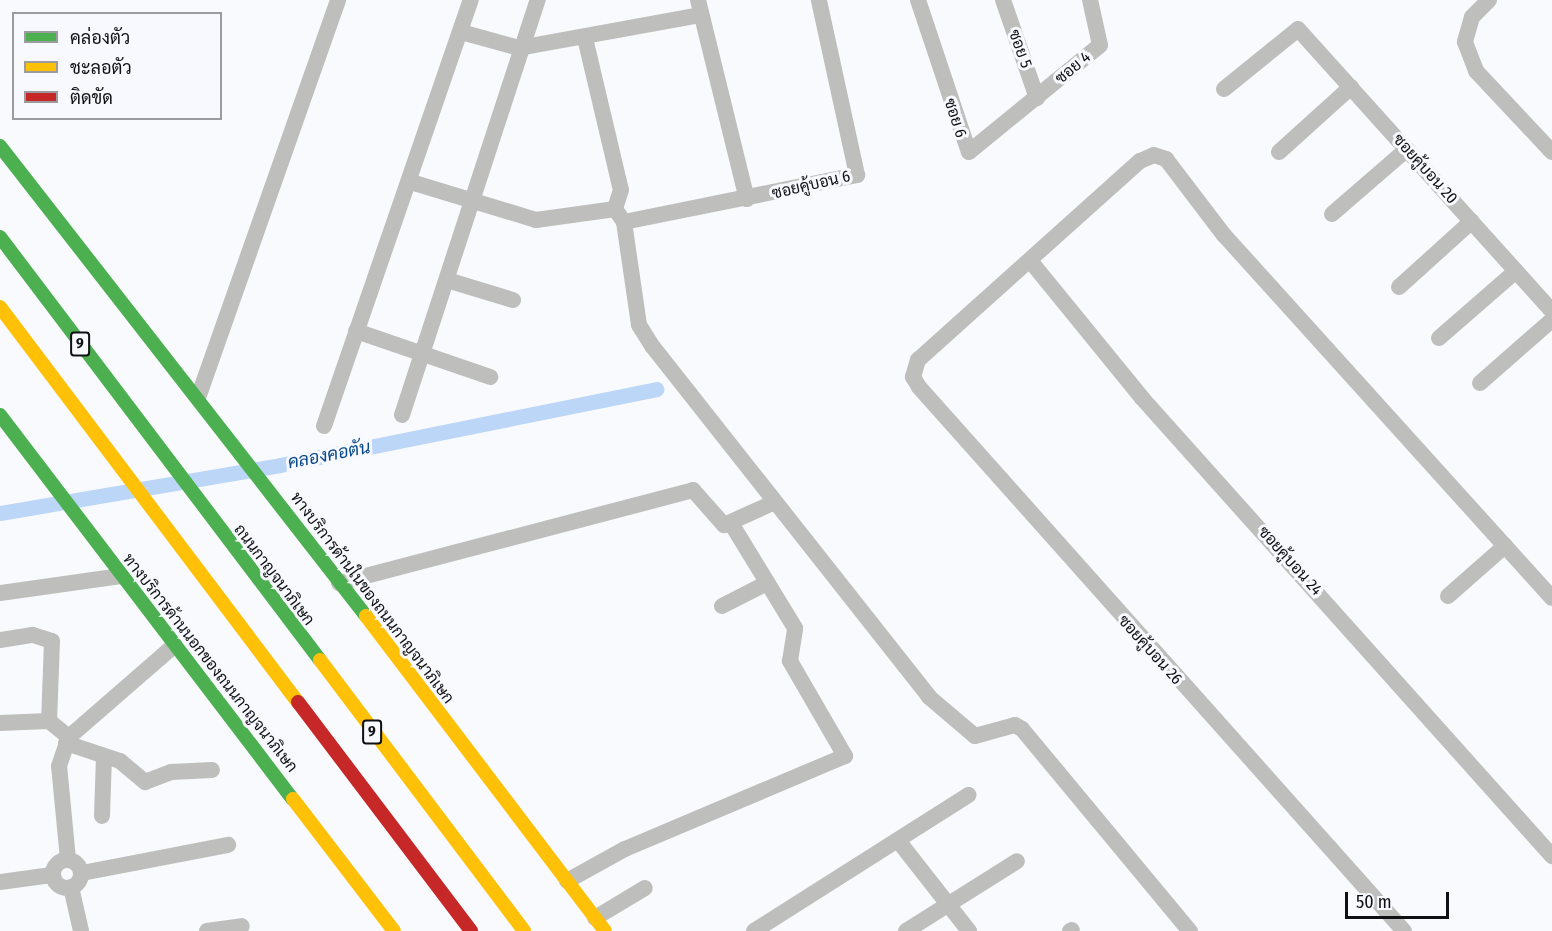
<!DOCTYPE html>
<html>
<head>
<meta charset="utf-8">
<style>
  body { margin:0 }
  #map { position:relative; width:1552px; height:931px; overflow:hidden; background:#f8fafd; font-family:"Fira Sans Condensed",Sarabun,sans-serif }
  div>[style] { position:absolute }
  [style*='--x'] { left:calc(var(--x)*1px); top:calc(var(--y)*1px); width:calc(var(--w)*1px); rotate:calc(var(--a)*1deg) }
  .canal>* { height:15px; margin:-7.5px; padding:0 7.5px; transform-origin:7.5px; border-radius:7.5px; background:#bcd6f7 }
  .street>* { height:16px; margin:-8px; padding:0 8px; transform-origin:8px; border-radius:8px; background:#bebebd }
  .street>.ring { margin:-8px; padding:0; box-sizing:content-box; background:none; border:16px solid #bebebd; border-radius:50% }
  .fast>* { height:14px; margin:-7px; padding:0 7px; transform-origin:7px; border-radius:7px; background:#4caf50 }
  .slow>* { height:14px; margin:-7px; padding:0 7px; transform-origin:7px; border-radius:7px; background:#ffc107 }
  .jam>* { height:14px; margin:-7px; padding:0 7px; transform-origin:7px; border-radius:7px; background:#c62828 }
  span { translate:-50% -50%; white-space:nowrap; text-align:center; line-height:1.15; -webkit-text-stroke:6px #f7f9fe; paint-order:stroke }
  .shield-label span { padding:2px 4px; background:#f7f9fe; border:2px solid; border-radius:4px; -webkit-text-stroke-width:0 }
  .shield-label { font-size:15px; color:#0e1013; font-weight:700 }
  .street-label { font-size:16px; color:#0e1013 }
  .water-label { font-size:18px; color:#07488a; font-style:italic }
  .legend { position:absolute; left:12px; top:12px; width:210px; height:108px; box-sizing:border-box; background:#f7f9fe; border:2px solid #9a9ca0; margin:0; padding:8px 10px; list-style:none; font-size:18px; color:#0e1013 }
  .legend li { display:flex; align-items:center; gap:12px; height:30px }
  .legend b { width:30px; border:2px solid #9a9ca0 }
  .scale { position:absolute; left:1345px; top:892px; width:104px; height:27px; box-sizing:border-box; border:3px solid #0e1013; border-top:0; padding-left:8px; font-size:18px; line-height:21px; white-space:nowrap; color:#0e1013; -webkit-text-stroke:4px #f7f9fe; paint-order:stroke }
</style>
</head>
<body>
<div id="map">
  <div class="canal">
    <i style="--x:0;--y:513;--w:284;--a:-9.7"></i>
    <i style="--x:280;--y:465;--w:384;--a:-11.4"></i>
  </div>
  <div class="street">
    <i style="--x:698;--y:0;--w:205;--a:76.2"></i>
    <i style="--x:918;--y:0;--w:160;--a:71.5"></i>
    <i style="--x:969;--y:152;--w:169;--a:-39.2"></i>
    <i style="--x:1100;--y:45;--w:46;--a:-102.5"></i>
    <i style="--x:1003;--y:0;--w:104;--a:70.9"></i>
    <i style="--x:1489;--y:0;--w:24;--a:135"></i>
    <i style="--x:1472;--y:17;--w:26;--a:106"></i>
    <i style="--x:1465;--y:42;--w:31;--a:69"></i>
    <i style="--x:1476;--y:71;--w:111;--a:46.8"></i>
    <i style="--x:461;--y:32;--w:60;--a:15.4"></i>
    <i style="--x:519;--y:48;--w:185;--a:-10.3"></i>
    <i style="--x:585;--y:38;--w:156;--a:76.7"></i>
    <i style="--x:621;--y:190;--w:20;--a:108"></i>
    <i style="--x:1224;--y:89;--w:95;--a:-39"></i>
    <i style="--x:1298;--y:29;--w:380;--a:48"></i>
    <i style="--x:1279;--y:152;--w:97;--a:-42.1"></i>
    <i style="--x:411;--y:182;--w:131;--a:16.9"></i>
    <i style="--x:536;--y:220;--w:80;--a:-7.9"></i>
    <i style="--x:615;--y:209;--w:16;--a:55"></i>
    <i style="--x:624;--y:222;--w:104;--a:81.7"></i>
    <i style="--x:639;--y:325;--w:26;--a:58"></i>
    <i style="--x:653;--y:347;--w:446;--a:51.7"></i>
    <i style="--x:929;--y:697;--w:60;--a:40.3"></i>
    <i style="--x:975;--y:736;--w:41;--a:-15.4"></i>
    <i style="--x:1015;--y:725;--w:8;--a:30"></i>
    <i style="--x:1022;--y:729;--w:263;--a:50.3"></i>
    <i style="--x:1332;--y:214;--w:99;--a:-40.9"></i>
    <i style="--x:624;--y:222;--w:238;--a:-11.4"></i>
    <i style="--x:857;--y:175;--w:179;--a:-102.3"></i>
    <i style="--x:1032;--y:263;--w:174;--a:50.8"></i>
    <i style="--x:1142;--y:398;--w:615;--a:48.17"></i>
    <i style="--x:447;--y:280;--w:69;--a:16.9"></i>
    <i style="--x:1399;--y:287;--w:98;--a:-42.1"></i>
    <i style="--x:356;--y:331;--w:142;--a:18.9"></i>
    <i style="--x:1439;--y:338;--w:102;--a:-41"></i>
    <i style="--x:1480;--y:383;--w:96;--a:-41.2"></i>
    <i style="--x:199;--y:395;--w:419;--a:-70.6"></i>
    <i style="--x:402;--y:415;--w:437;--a:-71.9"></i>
    <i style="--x:324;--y:426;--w:451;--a:-71"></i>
    <i style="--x:339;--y:583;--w:366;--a:-14.7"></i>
    <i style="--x:693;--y:490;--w:47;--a:48.5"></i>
    <i style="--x:724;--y:525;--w:56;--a:-24.3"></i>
    <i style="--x:0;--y:593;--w:122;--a:-8"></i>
    <i style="--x:1448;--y:596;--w:76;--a:-41.3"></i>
    <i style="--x:722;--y:606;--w:51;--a:-27.1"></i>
    <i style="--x:0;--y:640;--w:33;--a:-9"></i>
    <i style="--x:33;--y:635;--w:20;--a:18"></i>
    <i style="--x:52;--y:641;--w:80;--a:92.1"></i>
    <i style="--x:0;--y:723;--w:49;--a:-2.3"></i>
    <i style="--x:49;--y:721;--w:26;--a:39"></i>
    <i style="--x:66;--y:743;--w:57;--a:18.4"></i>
    <i style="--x:120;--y:761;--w:33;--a:40"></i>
    <i style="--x:145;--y:782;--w:28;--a:-21"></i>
    <i style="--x:171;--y:772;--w:41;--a:-2.8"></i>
    <i style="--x:102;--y:816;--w:60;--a:-88.1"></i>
    <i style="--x:900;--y:843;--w:112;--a:51.9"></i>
    <i style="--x:68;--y:859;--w:93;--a:-95.5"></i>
    <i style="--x:59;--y:766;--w:31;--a:-71"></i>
    <i style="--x:69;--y:737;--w:140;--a:-41"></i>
    <i class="ring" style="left:53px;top:860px;width:12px;height:12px"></i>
    <i style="--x:82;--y:873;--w:149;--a:-10.9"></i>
    <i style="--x:567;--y:881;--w:66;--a:-28.9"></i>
    <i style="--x:625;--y:849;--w:239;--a:-22.9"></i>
    <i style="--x:845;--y:756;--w:110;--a:-120.1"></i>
    <i style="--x:790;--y:661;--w:33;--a:-81"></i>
    <i style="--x:795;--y:628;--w:123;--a:-121.4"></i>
    <i style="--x:0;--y:882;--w:52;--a:-7.7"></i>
    <i style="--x:71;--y:887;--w:45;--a:77.2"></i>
    <i style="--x:595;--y:918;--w:58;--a:-31"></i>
    <i style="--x:207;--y:931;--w:35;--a:-8"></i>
    <i style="--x:754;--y:931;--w:254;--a:-32.4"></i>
    <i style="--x:906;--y:931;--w:131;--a:-32.2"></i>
    <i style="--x:1070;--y:931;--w:2;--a:-27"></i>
    <i style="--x:1404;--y:931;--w:729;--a:-131.72"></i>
    <i style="--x:919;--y:387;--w:12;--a:-121"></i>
    <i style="--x:913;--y:377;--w:18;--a:-74"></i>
    <i style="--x:918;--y:360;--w:298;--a:-41.9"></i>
    <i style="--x:1140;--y:161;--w:15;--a:-23"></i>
    <i style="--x:1154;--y:155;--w:13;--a:18"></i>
    <i style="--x:1166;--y:159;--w:96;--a:52.7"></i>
    <i style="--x:1224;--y:235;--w:489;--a:47.9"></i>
  </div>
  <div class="fast">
    <i style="--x:0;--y:146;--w:596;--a:52.09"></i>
    <i style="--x:0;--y:237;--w:530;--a:52.89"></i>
    <i style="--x:0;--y:415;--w:483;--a:52.7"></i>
  </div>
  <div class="slow">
    <i style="--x:0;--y:307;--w:495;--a:53"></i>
    <i style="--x:366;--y:616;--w:395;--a:52.8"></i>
    <i style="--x:320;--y:660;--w:339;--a:53"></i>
    <i style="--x:293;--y:799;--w:166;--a:52.6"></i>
  </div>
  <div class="jam">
    <i style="--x:298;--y:702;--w:287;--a:52.9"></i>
  </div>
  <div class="shield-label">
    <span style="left:80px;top:344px">9</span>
    <span style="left:372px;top:732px">9</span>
  </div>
  <div class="street-label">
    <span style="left:1020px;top:49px;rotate:70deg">ซอย 5</span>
    <span style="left:1073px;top:68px;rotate:-40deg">ซอย 4</span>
    <span style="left:955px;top:118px;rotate:72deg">ซอย 6</span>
    <span style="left:1425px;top:169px;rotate:48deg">ซอยคู้บอน 20</span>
    <span style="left:811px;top:185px;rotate:-13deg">ซอยคู้บอน 6</span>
    <span style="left:1290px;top:561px;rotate:48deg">ซอยคู้บอน 24</span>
    <span style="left:274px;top:575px;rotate:53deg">ถนนกาญจนาภิเษก</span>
    <span style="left:372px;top:598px;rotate:53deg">ทางบริการด้านในของถนนกาญจนาภิเษก</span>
    <span style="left:1150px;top:650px;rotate:48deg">ซอยคู้บอน 26</span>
    <span style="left:210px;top:663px;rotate:52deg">ทางบริการด้านนอกของถนนกาญจนาภิเษก</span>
  </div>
  <div class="water-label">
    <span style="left:329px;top:455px;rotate:-11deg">คลองคอตัน</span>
  </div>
  <ul class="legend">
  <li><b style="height:8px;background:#4caf50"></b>คล่องตัว</li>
  <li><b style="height:8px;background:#ffc107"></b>ชะลอตัว</li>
  <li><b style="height:8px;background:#c62828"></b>ติดขัด</li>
  </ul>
  <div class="scale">50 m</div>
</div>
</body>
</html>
